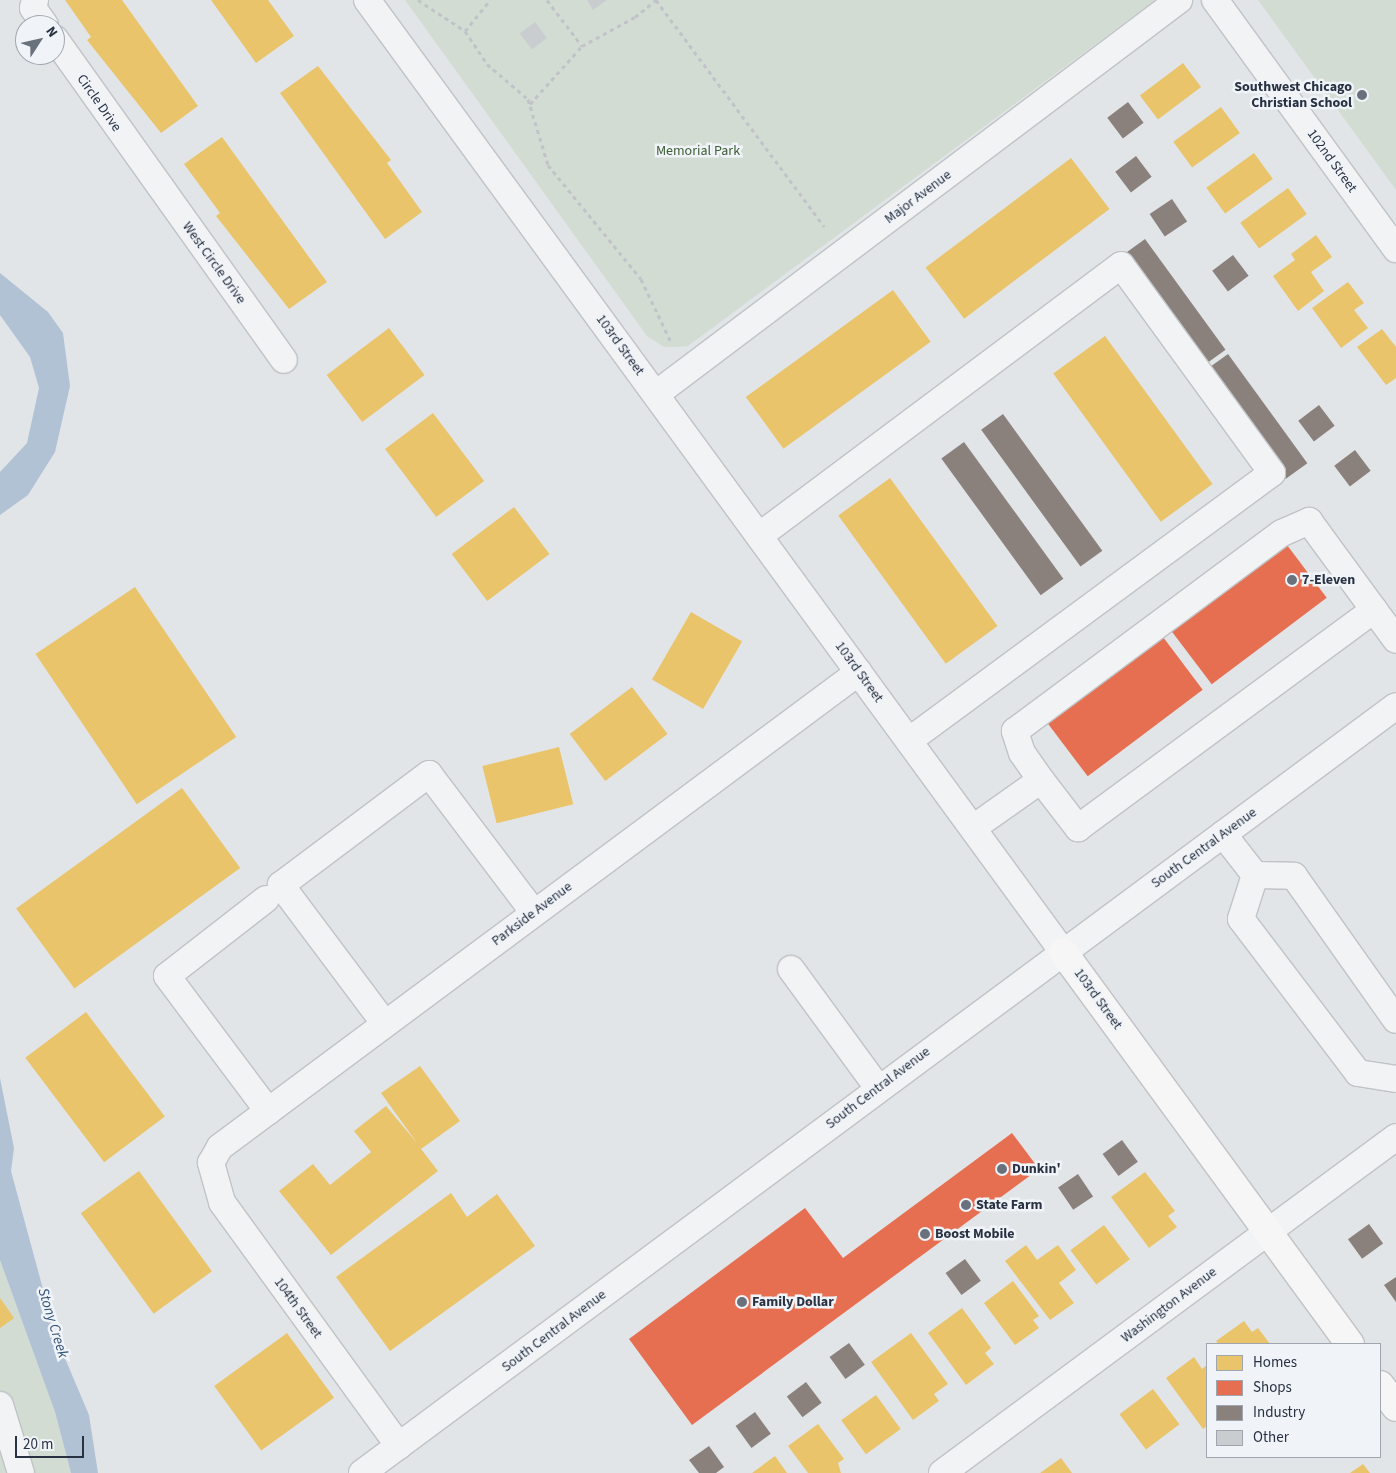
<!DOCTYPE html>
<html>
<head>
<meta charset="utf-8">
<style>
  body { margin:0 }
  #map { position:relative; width:1396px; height:1473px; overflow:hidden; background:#e2e5e8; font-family:"Source Sans 3",sans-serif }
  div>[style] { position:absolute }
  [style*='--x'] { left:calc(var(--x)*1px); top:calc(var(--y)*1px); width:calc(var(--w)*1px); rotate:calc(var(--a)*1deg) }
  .green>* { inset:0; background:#d3dcd3 }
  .water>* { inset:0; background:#b0c2d4 }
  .homes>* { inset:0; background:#e9c46a; transform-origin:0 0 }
  .shops>* { inset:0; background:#e76f51; transform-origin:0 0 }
  .industry>* { inset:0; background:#8a817c; transform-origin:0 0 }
  .building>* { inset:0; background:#cacdd0; transform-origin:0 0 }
  .path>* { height:3px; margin-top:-1.5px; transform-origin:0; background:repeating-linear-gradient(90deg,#c1c3c8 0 4px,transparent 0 8px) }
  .roads { filter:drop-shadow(1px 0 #c0c3c6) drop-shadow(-1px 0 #c0c3c6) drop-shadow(0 1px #c0c3c6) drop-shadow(0 -1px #c0c3c6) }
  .minor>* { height:26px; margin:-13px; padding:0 13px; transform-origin:13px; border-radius:13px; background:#f2f3f4 }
  .major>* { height:28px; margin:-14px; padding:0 14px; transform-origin:14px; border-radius:14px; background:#f6f6f7 }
  .dots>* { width:14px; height:14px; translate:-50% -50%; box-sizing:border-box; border:2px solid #f0f3f7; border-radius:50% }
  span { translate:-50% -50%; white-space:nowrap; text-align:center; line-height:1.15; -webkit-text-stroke:5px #f0f3f7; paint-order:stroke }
  .poi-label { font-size:14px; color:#283242; font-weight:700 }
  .right { translate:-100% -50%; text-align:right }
  .left { translate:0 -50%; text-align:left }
  .street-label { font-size:14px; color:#283242 }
  .park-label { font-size:14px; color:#3e5e35 }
  .water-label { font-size:15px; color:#315277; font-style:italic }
  .legend { position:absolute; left:1206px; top:1343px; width:175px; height:115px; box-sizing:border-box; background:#f0f3f7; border:1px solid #a0a6af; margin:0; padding:6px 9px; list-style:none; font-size:15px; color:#283242 }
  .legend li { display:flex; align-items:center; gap:10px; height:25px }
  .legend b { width:25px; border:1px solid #a0a6af }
  .north { position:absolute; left:15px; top:15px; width:50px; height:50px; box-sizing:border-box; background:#f0f3f7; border:1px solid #a0a6af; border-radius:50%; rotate:55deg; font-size:14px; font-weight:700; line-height:20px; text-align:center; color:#283242 }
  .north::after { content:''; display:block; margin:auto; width:18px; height:22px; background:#69717c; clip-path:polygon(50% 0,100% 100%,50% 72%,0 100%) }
  .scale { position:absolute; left:15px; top:1436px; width:69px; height:22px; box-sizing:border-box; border:2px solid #283242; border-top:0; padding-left:6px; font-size:15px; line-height:18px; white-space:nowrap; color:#283242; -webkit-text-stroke:4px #f0f3f7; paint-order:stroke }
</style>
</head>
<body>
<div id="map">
  <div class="green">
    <i style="clip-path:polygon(405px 0,1155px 0,688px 346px,675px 347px,664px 347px,647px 336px)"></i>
    <i style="clip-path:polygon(1258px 0,1396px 0,1396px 190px)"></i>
    <i style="clip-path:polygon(0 1260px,55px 1412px,71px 1473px,0 1473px)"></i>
  </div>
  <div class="water">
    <i style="clip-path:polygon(0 273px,48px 312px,63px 333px,70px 386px,55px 452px,28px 495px,0 515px,0 472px,27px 443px,39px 388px,30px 357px,0 315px)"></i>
    <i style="clip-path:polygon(0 1078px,14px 1148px,11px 1171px,56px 1337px,89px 1415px,98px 1473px,71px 1473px,55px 1412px,0 1260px)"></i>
  </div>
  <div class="homes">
    <i style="clip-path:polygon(65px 0,122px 0,198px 106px,161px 133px,87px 40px,91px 37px)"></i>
    <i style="clip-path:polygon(211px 0,268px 0,294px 36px,256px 63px)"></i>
    <i style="left:1183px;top:63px;width:30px;height:54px;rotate:53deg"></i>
    <i style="clip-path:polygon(318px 66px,391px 160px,387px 163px,422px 212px,385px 239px,280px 93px)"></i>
    <i style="left:1221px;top:107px;width:32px;height:59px;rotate:54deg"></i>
    <i style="clip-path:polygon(222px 137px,327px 282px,289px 309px,216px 216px,220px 213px,184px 164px)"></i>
    <i style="left:1254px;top:153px;width:32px;height:59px;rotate:54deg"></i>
    <i style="left:1071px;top:158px;width:64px;height:182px;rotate:53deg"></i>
    <i style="left:1288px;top:188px;width:32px;height:59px;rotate:54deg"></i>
    <i style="clip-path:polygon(1316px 235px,1332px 257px,1311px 272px,1324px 291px,1298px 311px,1273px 276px,1295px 260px,1291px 254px)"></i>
    <i style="clip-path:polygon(1348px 282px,1364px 303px,1354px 310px,1368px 328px,1341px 348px,1312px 308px)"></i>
    <i style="left:893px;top:290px;width:64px;height:182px;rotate:54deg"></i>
    <i style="left:389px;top:328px;width:59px;height:78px;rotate:53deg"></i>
    <i style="clip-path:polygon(1382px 329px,1396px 347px,1396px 378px,1386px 385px,1357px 347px)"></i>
    <i style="left:1105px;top:336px;width:183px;height:64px;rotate:54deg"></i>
    <i style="left:433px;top:413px;width:85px;height:60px;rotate:53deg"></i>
    <i style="left:890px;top:478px;width:183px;height:64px;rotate:54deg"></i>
    <i style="left:514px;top:507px;width:59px;height:78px;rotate:53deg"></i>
    <i style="left:135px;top:587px;width:181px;height:120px;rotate:56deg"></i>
    <i style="left:691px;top:612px;width:59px;height:78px;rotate:30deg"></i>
    <i style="left:632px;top:687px;width:59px;height:78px;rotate:53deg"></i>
    <i style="left:559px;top:747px;width:59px;height:79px;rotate:76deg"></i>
    <i style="left:182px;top:788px;width:99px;height:205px;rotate:54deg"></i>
    <i style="left:86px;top:1012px;width:131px;height:76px;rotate:53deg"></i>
    <i style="clip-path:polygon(420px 1066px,460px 1121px,421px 1149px,438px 1171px,331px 1255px,279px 1191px,313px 1164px,330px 1185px,371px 1152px,354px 1131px,386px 1106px,417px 1143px,381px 1093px)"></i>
    <i style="left:139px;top:1171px;width:124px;height:72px;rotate:54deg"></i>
    <i style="clip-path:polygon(1145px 1172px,1175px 1211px,1168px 1216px,1177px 1227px,1149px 1248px,1111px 1197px)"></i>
    <i style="clip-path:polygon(451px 1193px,467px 1217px,497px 1194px,535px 1246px,390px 1351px,336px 1277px)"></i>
    <i style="left:1104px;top:1225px;width:43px;height:42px;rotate:53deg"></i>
    <i style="clip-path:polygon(1026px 1245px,1037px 1260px,1058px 1245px,1076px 1270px,1059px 1283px,1074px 1303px,1050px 1320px,1005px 1261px)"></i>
    <i style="clip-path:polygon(1013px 1281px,1039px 1316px,1033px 1320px,1039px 1328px,1015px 1345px,984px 1303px)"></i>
    <i style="clip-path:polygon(0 1298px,14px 1318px,0 1328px)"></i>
    <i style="clip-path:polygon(962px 1308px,991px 1348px,985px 1353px,994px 1364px,966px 1385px,928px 1333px)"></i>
    <i style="clip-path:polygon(1244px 1321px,1252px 1332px,1258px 1328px,1270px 1344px,1218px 1344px,1216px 1341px)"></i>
    <i style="left:287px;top:1333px;width:80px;height:90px;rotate:54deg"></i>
    <i style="clip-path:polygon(911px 1333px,948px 1384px,934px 1394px,939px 1401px,913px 1420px,871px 1362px)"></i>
    <i style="clip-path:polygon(1194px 1357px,1202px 1369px,1207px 1365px,1207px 1426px,1203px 1429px,1166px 1378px)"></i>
    <i style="left:1153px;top:1389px;width:44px;height:42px;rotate:53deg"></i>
    <i style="left:876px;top:1395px;width:42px;height:43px;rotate:54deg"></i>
    <i style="clip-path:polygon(818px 1424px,844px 1459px,838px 1463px,841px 1473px,808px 1473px,788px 1446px)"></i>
    <i style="clip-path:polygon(775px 1456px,787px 1473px,752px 1473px)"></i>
    <i style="clip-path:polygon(1061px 1458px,1072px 1473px,1040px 1473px)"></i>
    <i style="clip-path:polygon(1363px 1464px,1370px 1473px,1350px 1473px)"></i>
  </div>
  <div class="shops">
    <i style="left:1287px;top:545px;width:66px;height:144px;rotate:53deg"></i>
    <i style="left:1163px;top:637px;width:66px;height:144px;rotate:53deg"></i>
    <i style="clip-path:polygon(1012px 1133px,1039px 1169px,692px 1425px,629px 1339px,805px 1208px,843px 1258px)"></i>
  </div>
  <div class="industry">
    <i style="left:1128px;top:102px;width:26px;height:26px;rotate:53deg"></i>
    <i style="left:1136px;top:156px;width:26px;height:26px;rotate:53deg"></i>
    <i style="left:1172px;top:199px;width:27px;height:27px;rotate:56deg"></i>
    <i style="left:1145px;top:239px;width:137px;height:26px;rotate:54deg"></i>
    <i style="left:1233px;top:255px;width:26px;height:26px;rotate:53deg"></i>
    <i style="left:1228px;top:354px;width:135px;height:27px;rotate:54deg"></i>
    <i style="left:1319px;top:405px;width:26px;height:26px;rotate:53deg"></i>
    <i style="left:1003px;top:414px;width:169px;height:27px;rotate:54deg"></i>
    <i style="left:964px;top:442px;width:169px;height:28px;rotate:54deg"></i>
    <i style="left:1355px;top:450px;width:26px;height:26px;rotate:53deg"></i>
    <i style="left:1122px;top:1140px;width:27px;height:24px;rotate:54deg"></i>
    <i style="left:1078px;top:1174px;width:27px;height:24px;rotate:56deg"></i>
    <i style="left:1369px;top:1224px;width:24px;height:26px;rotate:54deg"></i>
    <i style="left:965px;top:1259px;width:27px;height:24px;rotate:54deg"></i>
    <i style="clip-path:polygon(1396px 1277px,1396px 1302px,1384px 1285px)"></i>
    <i style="left:849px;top:1343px;width:27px;height:24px;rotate:54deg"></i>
    <i style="left:806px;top:1382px;width:26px;height:24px;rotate:53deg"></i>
    <i style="left:755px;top:1412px;width:27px;height:24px;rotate:54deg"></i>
    <i style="clip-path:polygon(709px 1446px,724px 1467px,716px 1473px,699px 1473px,689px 1460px)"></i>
  </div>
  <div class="building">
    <i style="clip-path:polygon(587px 0,607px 0,593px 10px)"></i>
    <i style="left:535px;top:22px;width:20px;height:19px;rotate:53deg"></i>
  </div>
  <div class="path">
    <i style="--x:418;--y:0;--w:56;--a:33.4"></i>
    <i style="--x:465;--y:31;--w:40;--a:56"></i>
    <i style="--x:487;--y:64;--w:54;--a:40.5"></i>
    <i style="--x:528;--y:99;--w:69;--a:73.1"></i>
    <i style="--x:548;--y:165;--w:147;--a:50.8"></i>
    <i style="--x:641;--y:279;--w:68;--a:64.6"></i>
    <i style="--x:547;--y:0;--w:58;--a:52.7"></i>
    <i style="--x:656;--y:0;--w:282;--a:53.4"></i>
    <i style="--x:465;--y:31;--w:40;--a:-51"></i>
    <i style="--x:530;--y:104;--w:78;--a:-48.1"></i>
    <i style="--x:582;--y:46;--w:60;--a:-28.7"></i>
    <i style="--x:635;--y:17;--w:27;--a:-39"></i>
  </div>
  <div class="roads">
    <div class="minor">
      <i style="--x:35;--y:0;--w:8;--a:104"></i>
      <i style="--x:33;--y:8;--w:21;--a:55"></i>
      <i style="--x:367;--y:0;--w:1179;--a:53.83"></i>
      <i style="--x:1215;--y:0;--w:308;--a:54"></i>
      <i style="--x:55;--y:39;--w:394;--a:54.5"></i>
      <i style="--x:656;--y:394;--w:655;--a:-36.99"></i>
      <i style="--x:759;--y:536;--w:452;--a:-36.8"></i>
      <i style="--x:1121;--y:265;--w:257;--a:54"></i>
      <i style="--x:1272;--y:473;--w:451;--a:143.6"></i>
      <i style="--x:1041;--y:780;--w:61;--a:52.4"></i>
      <i style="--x:1078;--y:828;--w:368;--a:-36.4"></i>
      <i style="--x:973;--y:828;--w:83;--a:-35.2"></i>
      <i style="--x:1041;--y:780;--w:33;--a:-125"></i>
      <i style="--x:1022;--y:753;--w:23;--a:-108"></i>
      <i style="--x:1015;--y:731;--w:332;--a:-36.6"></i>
      <i style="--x:1282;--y:533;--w:30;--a:-24"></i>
      <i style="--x:1309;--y:521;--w:147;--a:53.8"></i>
      <i style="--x:1223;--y:834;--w:52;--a:52"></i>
      <i style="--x:1255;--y:875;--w:46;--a:107.7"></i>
      <i style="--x:1241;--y:919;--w:193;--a:52.8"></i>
      <i style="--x:1358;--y:1073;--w:38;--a:9"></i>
      <i style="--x:1255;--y:875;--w:39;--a:1"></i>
      <i style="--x:1294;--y:876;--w:176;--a:54.7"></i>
      <i style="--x:266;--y:899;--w:125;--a:142.1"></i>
      <i style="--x:167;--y:976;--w:169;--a:53.2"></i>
      <i style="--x:791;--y:969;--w:147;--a:53.8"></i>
      <i style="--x:385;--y:1024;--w:174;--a:-126.8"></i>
      <i style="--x:281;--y:885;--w:185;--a:-36.9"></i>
      <i style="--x:429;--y:774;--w:174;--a:52.9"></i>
      <i style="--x:0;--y:1405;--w:71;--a:72.8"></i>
      <i style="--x:399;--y:1446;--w:301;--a:-126"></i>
      <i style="--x:222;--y:1202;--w:41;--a:-105.8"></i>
      <i style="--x:211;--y:1163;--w:18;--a:-61"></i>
      <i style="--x:220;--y:1147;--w:796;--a:-36.63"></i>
      <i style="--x:362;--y:1473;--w:1287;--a:-36.57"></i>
      <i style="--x:942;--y:1473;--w:565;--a:-36.5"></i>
    </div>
    <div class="major">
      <i style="--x:1063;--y:952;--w:486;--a:53.8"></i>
      <i style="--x:1380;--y:1385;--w:27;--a:54"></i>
    </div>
  </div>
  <div class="dots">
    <i style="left:1362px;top:95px;background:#69717c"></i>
    <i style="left:1292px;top:580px;background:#69717c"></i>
    <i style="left:1002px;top:1169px;background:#69717c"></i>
    <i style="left:966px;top:1205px;background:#69717c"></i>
    <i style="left:925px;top:1234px;background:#69717c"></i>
    <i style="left:742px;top:1302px;background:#69717c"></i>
  </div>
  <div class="poi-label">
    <span class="right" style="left:1352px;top:95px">Southwest Chicago<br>Christian School</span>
    <span class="left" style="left:1302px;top:580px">7-Eleven</span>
    <span class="left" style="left:1012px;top:1169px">Dunkin'</span>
    <span class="left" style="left:976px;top:1205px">State Farm</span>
    <span class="left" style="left:935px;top:1234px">Boost Mobile</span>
    <span class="left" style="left:752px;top:1302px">Family Dollar</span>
  </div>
  <div class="street-label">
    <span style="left:99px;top:103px;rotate:55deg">Circle Drive</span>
    <span style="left:1332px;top:161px;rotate:54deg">102nd Street</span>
    <span style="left:918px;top:197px;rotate:-37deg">Major Avenue</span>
    <span style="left:214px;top:263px;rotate:54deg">West Circle Drive</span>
    <span style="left:620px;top:345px;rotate:54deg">103rd Street</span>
    <span style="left:859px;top:672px;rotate:54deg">103rd Street</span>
    <span style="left:1204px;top:848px;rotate:-36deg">South Central Avenue</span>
    <span style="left:532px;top:914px;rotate:-37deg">Parkside Avenue</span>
    <span style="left:1098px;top:999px;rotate:54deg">103rd Street</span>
    <span style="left:878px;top:1088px;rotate:-37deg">South Central Avenue</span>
    <span style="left:1169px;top:1305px;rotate:-37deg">Washington Avenue</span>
    <span style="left:298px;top:1308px;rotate:54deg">104th Street</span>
    <span style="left:554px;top:1331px;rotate:-37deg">South Central Avenue</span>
  </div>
  <div class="park-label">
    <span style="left:698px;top:151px">Memorial Park</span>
  </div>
  <div class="water-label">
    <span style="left:53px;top:1323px;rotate:73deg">Stony Creek</span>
  </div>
  <ul class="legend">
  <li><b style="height:14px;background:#e9c46a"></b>Homes</li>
  <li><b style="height:14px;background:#e76f51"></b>Shops</li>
  <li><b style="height:14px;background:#8a817c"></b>Industry</li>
  <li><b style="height:14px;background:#cacdd0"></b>Other</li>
  </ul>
  <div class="north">N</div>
  <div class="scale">20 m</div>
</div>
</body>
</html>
